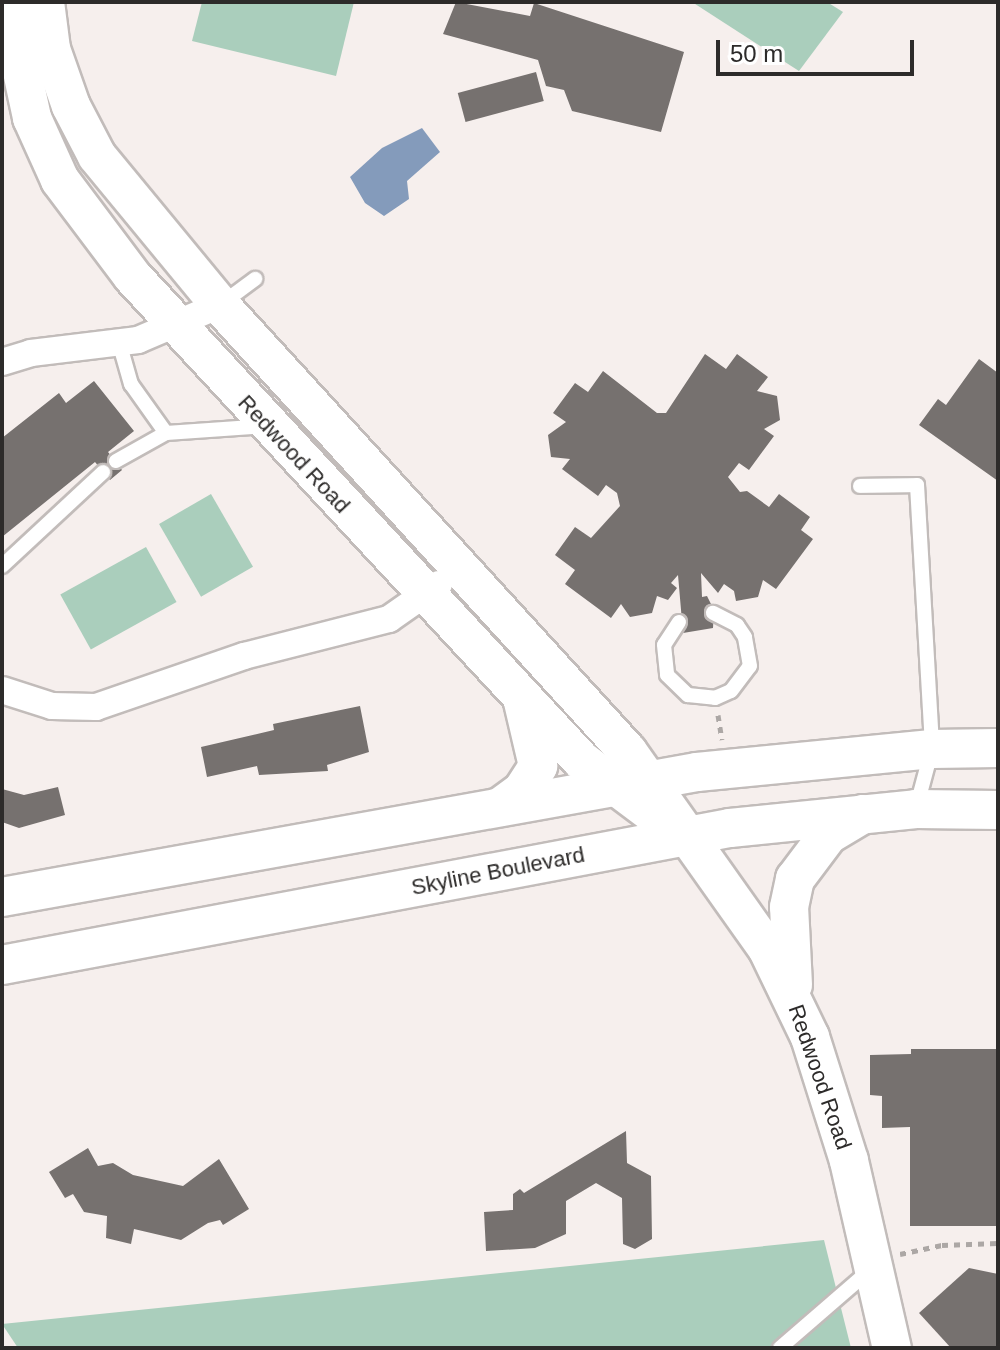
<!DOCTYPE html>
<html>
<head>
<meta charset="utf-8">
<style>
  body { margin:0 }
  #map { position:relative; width:1000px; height:1350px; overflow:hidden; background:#f6efed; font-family:Arial,sans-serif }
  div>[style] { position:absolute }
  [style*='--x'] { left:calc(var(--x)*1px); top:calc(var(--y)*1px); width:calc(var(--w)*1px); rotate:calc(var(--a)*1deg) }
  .green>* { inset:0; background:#aacebc; transform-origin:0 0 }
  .water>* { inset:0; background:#849bbb }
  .building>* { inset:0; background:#76716f; transform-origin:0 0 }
  .path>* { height:5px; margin-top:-2.5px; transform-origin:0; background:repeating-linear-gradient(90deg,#aca7a5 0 6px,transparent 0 12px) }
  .roads { filter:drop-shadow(2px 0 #c2bcba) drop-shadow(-2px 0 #c2bcba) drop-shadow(0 2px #c2bcba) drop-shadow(0 -2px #c2bcba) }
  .service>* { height:14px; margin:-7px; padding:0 7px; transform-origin:7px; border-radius:7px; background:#fff }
  .minor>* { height:26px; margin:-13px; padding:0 13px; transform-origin:13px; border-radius:13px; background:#fff }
  .secondary>* { height:38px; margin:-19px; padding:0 19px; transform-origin:19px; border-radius:19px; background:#fff }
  span { translate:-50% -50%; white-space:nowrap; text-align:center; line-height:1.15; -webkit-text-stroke:8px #fff; paint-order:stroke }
  .street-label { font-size:22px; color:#2d2b2a }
  .frame { position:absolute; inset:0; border:4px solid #2d2b2a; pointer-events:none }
  .scale { position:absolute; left:716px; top:40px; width:198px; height:36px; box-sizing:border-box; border:4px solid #2d2b2a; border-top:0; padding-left:10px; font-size:24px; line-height:28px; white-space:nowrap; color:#2d2b2a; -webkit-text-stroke:6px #fff; paint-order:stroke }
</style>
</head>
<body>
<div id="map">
  <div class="green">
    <i style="clip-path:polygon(202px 2px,354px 2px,336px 76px,192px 41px)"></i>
    <i style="clip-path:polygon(692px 2px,827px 2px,843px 12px,799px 71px)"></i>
    <i style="left:211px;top:494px;width:84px;height:60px;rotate:60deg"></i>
    <i style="left:146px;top:547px;width:63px;height:98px;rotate:61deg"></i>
    <i style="clip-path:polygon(824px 1240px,851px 1348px,18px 1348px,2px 1324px)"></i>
  </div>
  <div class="water">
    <i style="clip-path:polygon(422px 128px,440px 152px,407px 181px,409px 199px,384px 216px,365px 203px,350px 177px,382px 148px)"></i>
  </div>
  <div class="building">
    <i style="clip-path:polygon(456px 2px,530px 16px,534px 3px,684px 52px,661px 132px,572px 111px,564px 90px,546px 86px,538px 60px,443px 34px)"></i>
    <i style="left:536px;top:72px;width:30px;height:81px;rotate:75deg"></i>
    <i style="clip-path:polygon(705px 354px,726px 369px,737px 354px,768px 377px,757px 391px,777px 396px,780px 420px,764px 429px,774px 436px,749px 470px,739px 463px,728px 477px,740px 492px,747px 491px,769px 507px,779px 494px,810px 517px,801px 530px,813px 539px,776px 589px,763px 580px,758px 597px,736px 601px,734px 591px,724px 584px,718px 593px,701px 573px,702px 597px,707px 596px,714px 610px,713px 628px,683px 633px,678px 575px,671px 583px,677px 588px,668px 600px,657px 596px,652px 613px,630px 617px,621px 604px,611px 618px,565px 584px,575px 570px,555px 555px,575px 527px,591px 538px,620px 506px,617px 493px,606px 485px,598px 496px,562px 469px,570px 459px,551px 457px,548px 435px,566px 422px,553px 413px,575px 383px,588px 392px,603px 371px,657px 413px,666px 413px)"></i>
    <i style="clip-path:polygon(979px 359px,998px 373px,998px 481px,919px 425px,938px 399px,946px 405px)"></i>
    <i style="clip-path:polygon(94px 381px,134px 431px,108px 452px,122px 470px,110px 480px,95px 462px,2px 537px,2px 438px,59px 393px,66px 403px)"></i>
    <i style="clip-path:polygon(360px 706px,369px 752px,327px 765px,328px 771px,259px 775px,257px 766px,207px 777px,201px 747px,274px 730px,273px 724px)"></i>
    <i style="clip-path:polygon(58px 787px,65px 815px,19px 828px,2px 822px,2px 789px,24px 795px)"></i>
    <i style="clip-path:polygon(911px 1049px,998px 1049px,998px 1226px,910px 1226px,910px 1127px,882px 1128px,882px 1096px,870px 1095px,870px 1055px,911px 1054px)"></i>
    <i style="clip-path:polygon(626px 1131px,627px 1163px,651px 1176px,652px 1239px,635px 1249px,623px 1244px,622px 1198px,596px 1183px,566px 1201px,566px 1234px,535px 1248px,486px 1251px,484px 1212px,513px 1210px,513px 1194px,520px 1189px,524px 1193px)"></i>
    <i style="clip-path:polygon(88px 1148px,98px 1166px,113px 1163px,133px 1175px,183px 1186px,219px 1159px,249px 1209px,223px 1225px,220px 1220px,208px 1223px,181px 1240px,134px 1229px,131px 1244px,106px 1238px,107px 1216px,84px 1212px,73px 1194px,65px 1198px,49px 1172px)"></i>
    <i style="clip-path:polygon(969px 1268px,998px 1274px,998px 1348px,951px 1348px,919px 1313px)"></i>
  </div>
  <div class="path">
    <i style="--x:718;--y:715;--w:25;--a:81"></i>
    <i style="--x:900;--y:1254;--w:43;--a:-12.1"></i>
    <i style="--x:942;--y:1245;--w:56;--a:-2"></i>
  </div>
  <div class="roads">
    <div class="service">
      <i style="--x:220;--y:305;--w:44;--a:-36.6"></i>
      <i style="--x:119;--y:342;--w:44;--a:74.1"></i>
      <i style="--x:131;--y:384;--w:60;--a:54.5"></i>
      <i style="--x:116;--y:461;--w:57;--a:-29.2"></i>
      <i style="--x:166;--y:433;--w:101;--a:-4"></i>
      <i style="--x:860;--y:486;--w:57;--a:-1"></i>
      <i style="--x:917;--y:485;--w:264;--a:86.7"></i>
      <i style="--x:932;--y:749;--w:58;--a:105"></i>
      <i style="--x:2;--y:566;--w:138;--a:-42.9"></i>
      <i style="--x:679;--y:622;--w:27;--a:123"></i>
      <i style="--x:664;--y:645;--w:30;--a:84"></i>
      <i style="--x:667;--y:675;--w:29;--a:44"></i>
      <i style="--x:688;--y:695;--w:27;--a:6"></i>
      <i style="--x:715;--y:698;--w:17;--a:-24"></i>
      <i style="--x:731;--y:691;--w:31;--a:-53"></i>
      <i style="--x:750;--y:666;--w:29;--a:-100"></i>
      <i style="--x:745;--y:637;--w:14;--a:-124"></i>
      <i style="--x:737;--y:625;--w:27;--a:-153"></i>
      <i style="--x:780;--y:1348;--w:119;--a:-40.9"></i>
    </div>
    <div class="minor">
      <i style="--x:2;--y:362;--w:30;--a:-17"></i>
      <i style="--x:31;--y:353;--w:108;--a:-6.9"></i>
      <i style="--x:138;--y:340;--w:89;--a:-23.1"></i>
      <i style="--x:2;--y:690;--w:52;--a:17.7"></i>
      <i style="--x:52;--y:706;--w:44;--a:1.3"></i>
      <i style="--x:96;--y:707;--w:157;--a:-19"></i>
      <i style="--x:244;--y:656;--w:150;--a:-14.3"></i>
      <i style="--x:389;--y:619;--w:61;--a:-35"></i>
    </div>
    <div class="secondary">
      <i style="--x:7;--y:2;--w:119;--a:77.8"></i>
      <i style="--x:32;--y:118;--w:68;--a:65.7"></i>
      <i style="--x:60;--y:180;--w:120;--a:53.1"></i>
      <i style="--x:132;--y:276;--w:660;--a:47.15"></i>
      <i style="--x:581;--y:760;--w:109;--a:36.8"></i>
      <i style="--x:45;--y:2;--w:47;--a:82.7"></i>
      <i style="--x:51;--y:49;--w:60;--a:70.7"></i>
      <i style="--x:71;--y:106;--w:56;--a:62.5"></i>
      <i style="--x:97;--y:156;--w:193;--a:50.5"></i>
      <i style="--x:220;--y:305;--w:605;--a:47.61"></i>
      <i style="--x:628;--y:752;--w:240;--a:54.7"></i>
      <i style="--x:767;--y:948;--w:99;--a:64.2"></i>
      <i style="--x:810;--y:1037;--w:130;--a:72.5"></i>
      <i style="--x:849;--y:1161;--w:192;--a:77.1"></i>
      <i style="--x:500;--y:807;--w:27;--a:-36"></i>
      <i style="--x:522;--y:791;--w:30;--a:-57"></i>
      <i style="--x:538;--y:766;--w:66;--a:-103.2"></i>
      <i style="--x:2;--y:897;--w:706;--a:-10.2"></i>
      <i style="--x:697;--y:772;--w:236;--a:-5.6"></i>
      <i style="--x:932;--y:749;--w:66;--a:-0.9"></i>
      <i style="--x:2;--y:965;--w:741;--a:-10.66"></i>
      <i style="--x:730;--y:828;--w:187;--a:-5.8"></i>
      <i style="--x:916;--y:809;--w:82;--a:0.7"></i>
      <i style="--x:793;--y:985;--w:78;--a:-92.9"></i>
      <i style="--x:789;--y:907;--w:29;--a:-78"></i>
      <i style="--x:795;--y:879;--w:55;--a:-53.1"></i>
      <i style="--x:828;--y:835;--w:41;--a:-31"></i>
    </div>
  </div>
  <div class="street-label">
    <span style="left:294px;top:454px;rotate:47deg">Redwood Road</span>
    <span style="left:498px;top:871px;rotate:-11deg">Skyline Boulevard</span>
    <span style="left:820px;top:1077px;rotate:71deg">Redwood Road</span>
  </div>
  <div class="frame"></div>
  <div class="scale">50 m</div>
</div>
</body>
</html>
